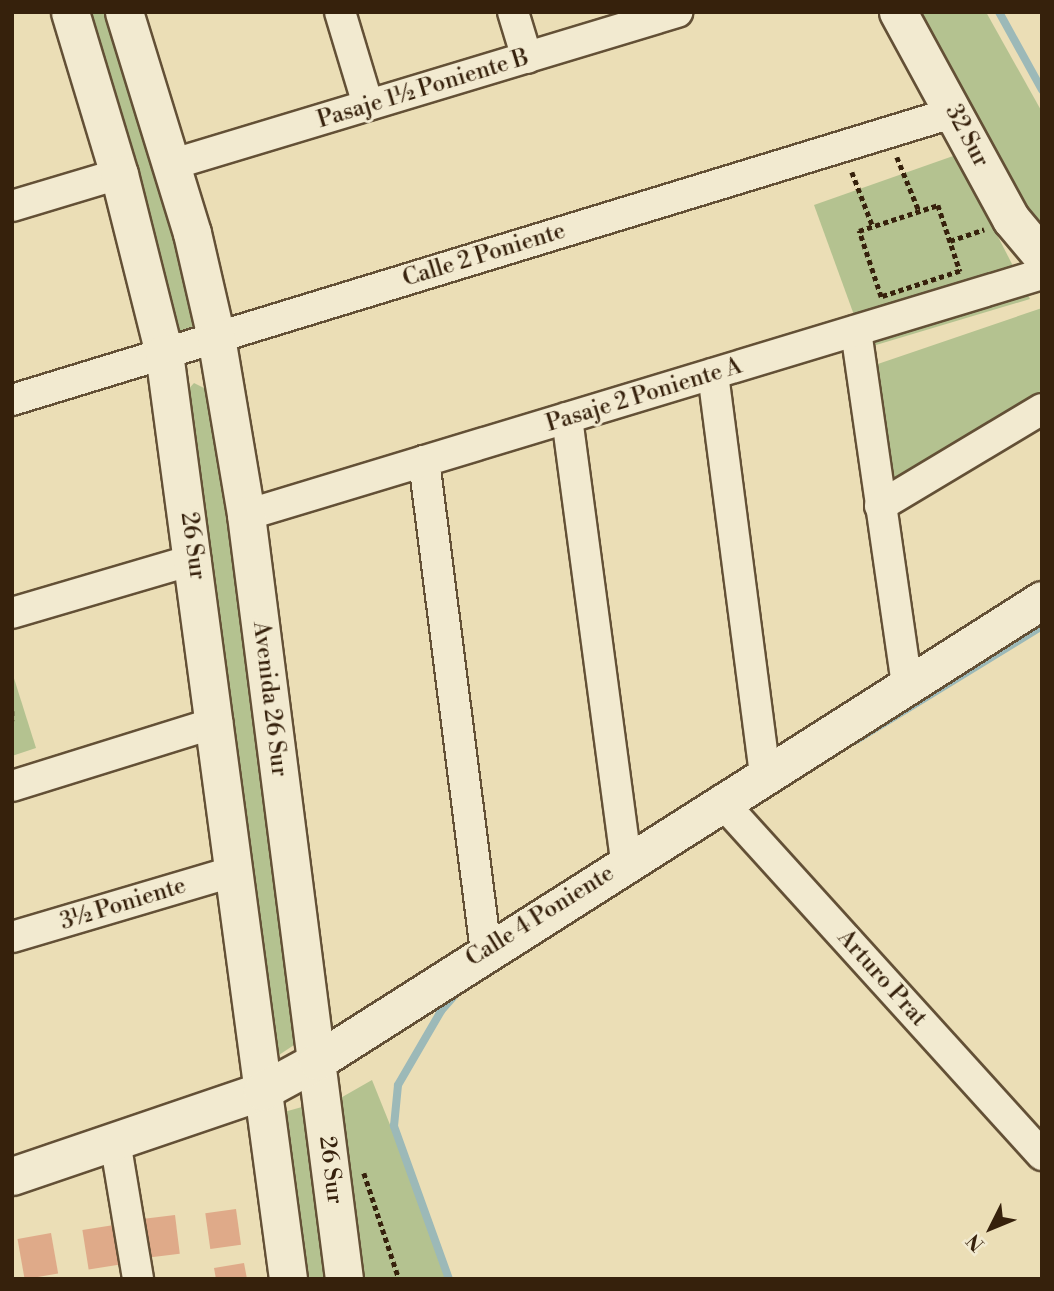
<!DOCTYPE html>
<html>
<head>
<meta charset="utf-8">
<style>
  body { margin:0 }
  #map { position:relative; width:1054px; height:1291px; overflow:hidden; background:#ebdeb6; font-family:"Libre Bodoni",serif }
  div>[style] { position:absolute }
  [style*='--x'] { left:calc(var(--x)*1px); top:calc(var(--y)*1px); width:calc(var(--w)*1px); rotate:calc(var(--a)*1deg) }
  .green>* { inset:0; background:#b4c290 }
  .stream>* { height:8px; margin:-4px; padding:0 4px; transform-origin:4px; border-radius:4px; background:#9cb9b8 }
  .building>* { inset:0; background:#dfaa89; transform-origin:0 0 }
  .path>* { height:4.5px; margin-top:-2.25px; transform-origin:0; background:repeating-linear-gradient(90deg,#36210c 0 5px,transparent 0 8.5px) }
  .roads { filter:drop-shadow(2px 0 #635036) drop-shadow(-2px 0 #635036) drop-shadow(0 2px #635036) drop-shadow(0 -2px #635036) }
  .minor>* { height:30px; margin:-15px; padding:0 15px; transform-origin:15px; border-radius:15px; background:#f2ead0 }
  .tertiary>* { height:37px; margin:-18.5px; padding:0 18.5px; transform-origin:18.5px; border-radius:18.5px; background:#f2ead0 }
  span { translate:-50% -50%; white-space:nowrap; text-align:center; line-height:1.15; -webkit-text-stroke:6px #f2ead0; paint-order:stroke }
  .street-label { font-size:23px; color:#36210c }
  .frame { position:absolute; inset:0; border:14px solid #36210c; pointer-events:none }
  .north { position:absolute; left:956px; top:1193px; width:70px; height:70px; -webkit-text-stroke:5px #f2ead0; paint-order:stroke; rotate:227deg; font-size:19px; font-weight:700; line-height:28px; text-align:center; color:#36210c }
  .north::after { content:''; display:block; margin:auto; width:24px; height:32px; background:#36210c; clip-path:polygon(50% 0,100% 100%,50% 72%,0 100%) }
</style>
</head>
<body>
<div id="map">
  <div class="green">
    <i style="clip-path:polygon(85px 12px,115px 12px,157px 151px,198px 330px,186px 333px,177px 329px)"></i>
    <i style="clip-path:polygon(917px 12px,986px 12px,1042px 112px,1042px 235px)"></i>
    <i style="clip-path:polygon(956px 155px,1030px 299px,866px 348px,814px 205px)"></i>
    <i style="clip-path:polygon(1042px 308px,1042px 397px,889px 491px,869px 367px)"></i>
    <i style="clip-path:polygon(194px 383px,212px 392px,297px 1043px,279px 1055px,274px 1054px,185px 393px)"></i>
    <i style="clip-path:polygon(12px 672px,36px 748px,12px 756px)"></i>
    <i style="clip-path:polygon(372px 1080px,452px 1279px,362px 1279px,337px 1100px)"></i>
    <i style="clip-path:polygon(302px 1107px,308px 1110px,334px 1279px,297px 1279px,284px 1112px)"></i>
  </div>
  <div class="stream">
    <i style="--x:999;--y:12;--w:89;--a:61.1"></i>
    <i style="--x:856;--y:740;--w:218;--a:-31.5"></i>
    <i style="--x:449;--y:1279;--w:163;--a:-109.8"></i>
    <i style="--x:394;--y:1126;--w:41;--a:-84.4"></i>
    <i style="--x:398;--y:1085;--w:86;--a:-59.8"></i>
    <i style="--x:441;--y:1011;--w:30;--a:-49"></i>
  </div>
  <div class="building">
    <i style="left:236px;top:1209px;width:36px;height:31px;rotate:82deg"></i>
    <i style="left:175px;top:1215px;width:39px;height:31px;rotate:83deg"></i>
    <i style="left:114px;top:1225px;width:40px;height:32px;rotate:81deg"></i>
    <i style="left:51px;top:1233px;width:41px;height:34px;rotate:80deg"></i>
    <i style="clip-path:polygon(244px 1263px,247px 1279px,216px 1279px,214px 1268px)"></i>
  </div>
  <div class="path">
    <i style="--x:897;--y:157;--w:58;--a:67.8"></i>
    <i style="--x:852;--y:172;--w:59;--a:69.1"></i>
    <i style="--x:938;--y:205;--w:70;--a:71.6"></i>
    <i style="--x:960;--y:271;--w:83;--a:161.8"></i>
    <i style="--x:881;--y:297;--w:70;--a:-108.4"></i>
    <i style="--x:859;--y:231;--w:83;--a:-18.2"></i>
    <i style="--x:950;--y:241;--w:36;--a:-19"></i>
    <i style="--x:12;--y:711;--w:10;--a:90"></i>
    <i style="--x:364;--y:1173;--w:112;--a:71.7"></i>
  </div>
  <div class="roads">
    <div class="minor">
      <i style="--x:340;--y:12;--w:97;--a:73.2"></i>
      <i style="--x:513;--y:12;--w:48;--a:73.1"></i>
      <i style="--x:170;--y:165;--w:530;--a:-16.79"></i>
      <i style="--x:12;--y:206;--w:112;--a:-16.7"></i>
      <i style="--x:856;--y:331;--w:357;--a:81.8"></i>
      <i style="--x:713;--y:374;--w:403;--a:82.6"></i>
      <i style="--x:12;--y:400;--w:986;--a:-16.98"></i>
      <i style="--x:567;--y:418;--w:448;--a:82.4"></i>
      <i style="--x:424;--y:461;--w:493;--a:82.8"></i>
      <i style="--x:880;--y:506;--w:189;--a:-30.9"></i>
      <i style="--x:246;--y:515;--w:832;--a:-16.84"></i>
      <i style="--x:12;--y:613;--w:191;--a:-16.4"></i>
      <i style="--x:12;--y:786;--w:215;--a:-17.3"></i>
      <i style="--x:721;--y:801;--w:478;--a:47.8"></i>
      <i style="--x:12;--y:937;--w:233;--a:-16.5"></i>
      <i style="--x:115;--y:1141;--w:140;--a:80.5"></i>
    </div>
    <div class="tertiary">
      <i style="--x:70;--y:12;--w:169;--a:73.2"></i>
      <i style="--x:119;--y:174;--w:185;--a:75.9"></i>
      <i style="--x:164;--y:353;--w:934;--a:82.37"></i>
      <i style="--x:124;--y:12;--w:231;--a:72.9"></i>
      <i style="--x:192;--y:233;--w:107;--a:77"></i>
      <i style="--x:216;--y:337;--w:181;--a:80.4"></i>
      <i style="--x:246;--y:515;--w:770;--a:82.69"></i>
      <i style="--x:898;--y:12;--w:236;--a:61.4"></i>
      <i style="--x:1011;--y:219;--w:48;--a:50"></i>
      <i style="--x:12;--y:1176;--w:264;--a:-18.8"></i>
      <i style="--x:262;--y:1091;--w:63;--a:-28.6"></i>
      <i style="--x:317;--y:1061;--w:859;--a:-32.45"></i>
    </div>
  </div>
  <div class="street-label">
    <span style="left:423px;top:89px;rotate:-17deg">Pasaje 1½ Poniente B</span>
    <span style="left:967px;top:136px;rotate:62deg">32 Sur</span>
    <span style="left:484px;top:255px;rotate:-17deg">Calle 2 Poniente</span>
    <span style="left:644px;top:395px;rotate:-17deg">Pasaje 2 Poniente A</span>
    <span style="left:193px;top:546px;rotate:82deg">26 Sur</span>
    <span style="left:270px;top:699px;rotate:83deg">Avenida 26 Sur</span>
    <span style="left:123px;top:904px;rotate:-17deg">3½ Poniente</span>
    <span style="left:540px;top:916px;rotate:-32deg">Calle 4 Poniente</span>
    <span style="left:882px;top:978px;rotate:48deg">Arturo Prat</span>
    <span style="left:331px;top:1170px;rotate:83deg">26 Sur</span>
  </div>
  <div class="frame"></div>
  <div class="north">N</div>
</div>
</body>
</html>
